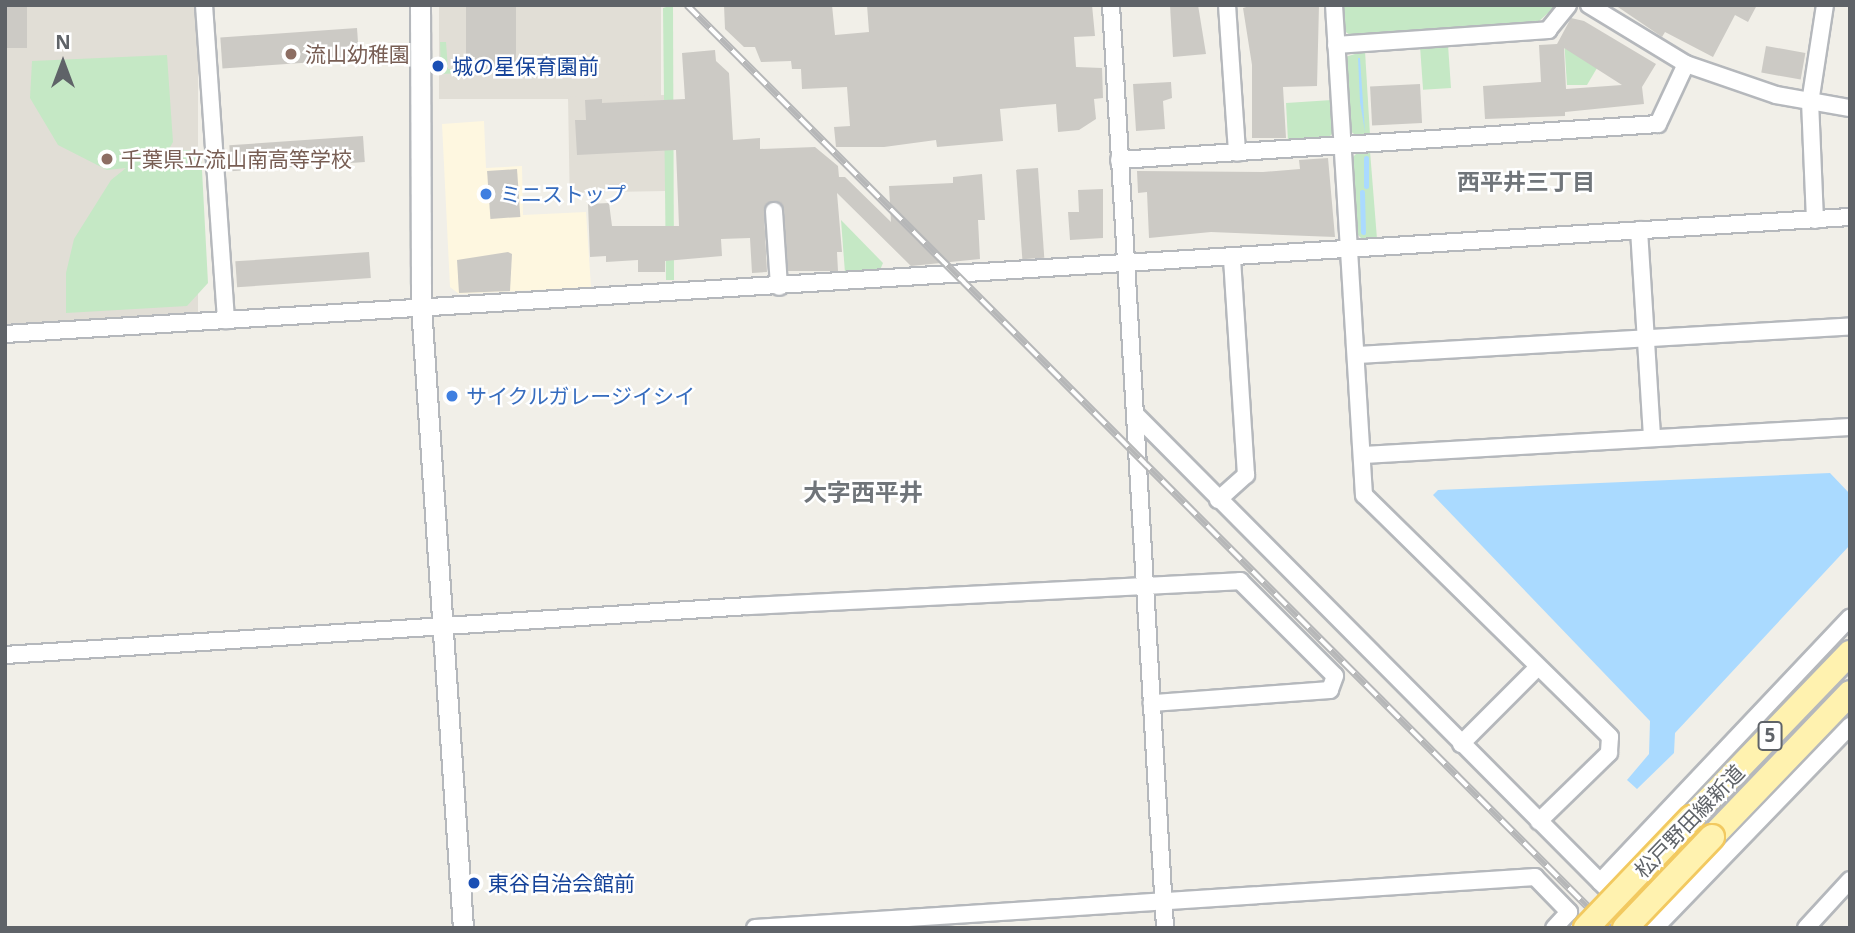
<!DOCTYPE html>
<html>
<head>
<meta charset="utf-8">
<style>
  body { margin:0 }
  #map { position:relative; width:1855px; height:933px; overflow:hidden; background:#f1efe8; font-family:"Open Sans","Noto Sans JP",sans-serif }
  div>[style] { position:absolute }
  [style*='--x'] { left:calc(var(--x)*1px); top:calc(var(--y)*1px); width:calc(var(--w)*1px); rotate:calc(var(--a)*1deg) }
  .commercial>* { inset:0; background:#fef7e0 }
  .education>* { inset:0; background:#e1ded6; transform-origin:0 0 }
  .green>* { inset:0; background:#c5e8c5; transform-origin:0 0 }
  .water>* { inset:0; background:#aadaff }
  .stream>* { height:5px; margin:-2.5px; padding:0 2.5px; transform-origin:2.5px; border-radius:2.5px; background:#aadaff }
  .building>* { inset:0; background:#cccac5; transform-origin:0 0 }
  .roads { filter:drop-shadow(2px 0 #b5b8bc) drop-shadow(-2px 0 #b5b8bc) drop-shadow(0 2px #b5b8bc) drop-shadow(0 -2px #b5b8bc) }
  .minor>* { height:16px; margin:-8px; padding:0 8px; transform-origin:8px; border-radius:8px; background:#fff }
  .tertiary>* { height:19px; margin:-9.5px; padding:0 9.5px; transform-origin:9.5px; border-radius:9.5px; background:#fff }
  .primary>* { height:24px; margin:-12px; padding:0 12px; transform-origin:12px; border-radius:12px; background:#fff2af }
  .rail>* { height:8px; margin-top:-4px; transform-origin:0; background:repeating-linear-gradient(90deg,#fff 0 16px,#b6b7b8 0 32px); box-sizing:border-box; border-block:2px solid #b6b7b8 }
  .bridges { filter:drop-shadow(2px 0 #f2c960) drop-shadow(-2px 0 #f2c960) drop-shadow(0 2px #f2c960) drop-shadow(0 -2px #f2c960) }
  .primary-bridge>* { height:24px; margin:-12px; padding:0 12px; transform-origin:12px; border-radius:12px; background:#fff2af }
  .dots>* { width:19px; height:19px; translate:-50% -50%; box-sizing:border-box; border:4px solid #fff; border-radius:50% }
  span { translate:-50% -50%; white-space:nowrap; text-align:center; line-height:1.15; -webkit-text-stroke:5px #fff; paint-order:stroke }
  .shield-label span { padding:2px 5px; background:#fff; border:2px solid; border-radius:5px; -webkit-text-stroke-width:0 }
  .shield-label { font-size:19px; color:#5f6368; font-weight:700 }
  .education-label { font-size:21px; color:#785e54 }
  .left { translate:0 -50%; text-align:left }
  .transit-label { font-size:21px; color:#164399 }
  .shop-label { font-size:21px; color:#366cbe }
  .street-label { font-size:21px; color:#5f6368 }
  .neighbourhood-label { font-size:23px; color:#70757a; font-weight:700 }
  .quarter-label { font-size:24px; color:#70757a; font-weight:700 }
  .frame { position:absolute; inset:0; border:7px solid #5f6368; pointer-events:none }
  .north { position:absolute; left:28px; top:28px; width:70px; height:70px; -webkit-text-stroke:5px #fff; paint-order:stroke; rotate:0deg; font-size:19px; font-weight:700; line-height:28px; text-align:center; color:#5f6368 }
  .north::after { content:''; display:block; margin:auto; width:24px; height:32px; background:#5f6368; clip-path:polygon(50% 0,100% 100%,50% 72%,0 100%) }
</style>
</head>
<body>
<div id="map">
  <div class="commercial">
    <i style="clip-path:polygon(484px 121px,486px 168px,522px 166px,523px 215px,586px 212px,591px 287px,459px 294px,450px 287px,442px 124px)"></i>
  </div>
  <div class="education">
    <i style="left:5px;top:5px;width:193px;height:320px"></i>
    <i style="left:439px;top:5px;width:222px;height:94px"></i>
    <i style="left:664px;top:95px;width:96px;height:96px;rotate:89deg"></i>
  </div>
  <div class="green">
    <i style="clip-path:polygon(673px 5px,674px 280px,666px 280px,663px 8px)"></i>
    <i style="clip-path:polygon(1342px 5px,1557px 5px,1538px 22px,1350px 35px,1343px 30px)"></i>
    <i style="clip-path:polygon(1564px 39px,1597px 68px,1587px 85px,1567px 85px)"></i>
    <i style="clip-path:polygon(440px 42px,446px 42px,448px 69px,518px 66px,519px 70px,441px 74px)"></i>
    <i style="left:1448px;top:45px;width:43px;height:28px;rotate:86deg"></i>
    <i style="clip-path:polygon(1365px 51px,1370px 135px,1357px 136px,1350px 131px,1345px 57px)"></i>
    <i style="clip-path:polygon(167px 55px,173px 142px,169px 149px,201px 151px,208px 283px,187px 306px,66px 313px,66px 273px,74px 239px,111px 180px,126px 168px,107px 170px,58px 145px,30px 98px,32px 61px)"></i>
    <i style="clip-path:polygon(1332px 100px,1334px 132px,1328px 138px,1288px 141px,1286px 103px)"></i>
    <i style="clip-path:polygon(1370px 151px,1377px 239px,1363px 240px,1357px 234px,1352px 158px,1358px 152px)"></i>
    <i style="clip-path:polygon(841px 220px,883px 263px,880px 270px,845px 273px)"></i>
  </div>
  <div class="water">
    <i style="clip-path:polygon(1358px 58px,1360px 58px,1365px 132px,1360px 102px)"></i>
    <i style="clip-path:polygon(1830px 473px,1850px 494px,1850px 545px,1675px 733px,1674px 753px,1637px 789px,1627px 780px,1649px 754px,1650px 721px,1433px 495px,1438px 490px)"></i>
  </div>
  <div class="stream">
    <i style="--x:1366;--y:158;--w:28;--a:90"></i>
    <i style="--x:1362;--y:192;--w:40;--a:88.6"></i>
  </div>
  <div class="building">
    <i style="left:5px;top:5px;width:22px;height:43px"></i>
    <i style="left:466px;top:5px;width:50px;height:64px"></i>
    <i style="clip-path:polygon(724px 5px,832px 5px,835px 35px,869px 32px,867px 5px,1092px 5px,1095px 36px,1074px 37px,1076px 67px,1102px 68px,1103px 98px,1094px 99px,1096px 119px,1079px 130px,1058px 132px,1056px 104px,1000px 109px,1003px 141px,937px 147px,936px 140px,884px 147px,836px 147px,834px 127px,850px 126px,847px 87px,802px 89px,801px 69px,792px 69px,791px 61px,761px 62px,755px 47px,744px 47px,725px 29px)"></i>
    <i style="clip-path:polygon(1170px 5px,1198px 5px,1206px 54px,1173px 57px)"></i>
    <i style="clip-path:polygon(1253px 5px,1319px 5px,1317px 86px,1283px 87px,1286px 138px,1252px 138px,1252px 65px,1243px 8px)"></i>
    <i style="clip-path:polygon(1615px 5px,1757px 5px,1748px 22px,1735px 15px,1713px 57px,1665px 32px,1662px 37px)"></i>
    <i style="clip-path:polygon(evenodd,1571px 18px,1584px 21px,1656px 64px,1642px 87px,1644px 104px,1565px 112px,1565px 116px,1485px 119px,1483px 86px,1541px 82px,1539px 45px,1557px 44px,1571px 18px,1564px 48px,1622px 85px,1566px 89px,1564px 48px)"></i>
    <i style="left:357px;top:28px;width:31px;height:137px;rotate:86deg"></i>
    <i style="left:1766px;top:46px;width:40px;height:27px;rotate:10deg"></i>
    <i style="clip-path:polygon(715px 50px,716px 61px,729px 73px,733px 140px,760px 138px,760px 149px,815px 147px,838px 166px,839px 177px,845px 177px,891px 222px,889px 186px,953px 183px,953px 177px,982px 174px,985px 220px,978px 220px,980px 259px,911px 266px,837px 193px,842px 252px,837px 252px,838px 271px,788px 271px,784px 210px,774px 201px,764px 211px,767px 272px,752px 273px,750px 238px,721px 239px,722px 256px,665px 261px,665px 272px,638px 272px,638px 260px,606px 262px,606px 256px,590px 257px,588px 204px,609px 203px,612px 226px,679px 226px,676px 150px,577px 155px,575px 120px,586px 120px,585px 100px,602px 99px,602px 103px,685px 99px,682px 53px)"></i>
    <i style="clip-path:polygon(1171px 82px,1172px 98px,1163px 101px,1165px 129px,1136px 131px,1133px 84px)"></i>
    <i style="left:1420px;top:84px;width:39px;height:50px;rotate:87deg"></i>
    <i style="left:363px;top:136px;width:26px;height:134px;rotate:86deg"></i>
    <i style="clip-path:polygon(1328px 158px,1335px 237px,1211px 232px,1149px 238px,1147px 192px,1138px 193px,1137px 171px,1263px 172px,1300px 169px,1299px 160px)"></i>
    <i style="left:1038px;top:168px;width:90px;height:22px;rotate:86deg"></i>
    <i style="left:517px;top:169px;width:48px;height:30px;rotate:86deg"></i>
    <i style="clip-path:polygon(1103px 189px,1103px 238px,1070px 240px,1068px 212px,1079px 212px,1078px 190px)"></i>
    <i style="left:369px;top:252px;width:26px;height:134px;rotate:86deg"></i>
    <i style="clip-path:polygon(508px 252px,512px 254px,510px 291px,459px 293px,457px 260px)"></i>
  </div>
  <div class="roads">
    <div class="minor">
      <i style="--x:204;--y:5;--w:316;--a:86"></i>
      <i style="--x:1111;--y:5;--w:925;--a:86.65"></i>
      <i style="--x:1227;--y:5;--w:148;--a:86.1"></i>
      <i style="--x:1334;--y:5;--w:491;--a:86.5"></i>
      <i style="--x:1364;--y:495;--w:345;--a:44.5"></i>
      <i style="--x:1610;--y:737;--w:16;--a:94"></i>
      <i style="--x:1609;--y:753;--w:98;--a:135.8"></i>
      <i style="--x:1589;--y:5;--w:114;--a:31.3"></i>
      <i style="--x:1686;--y:64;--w:95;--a:19"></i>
      <i style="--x:1776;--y:95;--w:75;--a:10"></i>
      <i style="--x:1336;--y:45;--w:213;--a:-4"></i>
      <i style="--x:1548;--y:30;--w:32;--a:-51"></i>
      <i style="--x:1119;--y:160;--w:540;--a:-3.82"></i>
      <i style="--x:1658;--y:124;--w:66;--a:-65"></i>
      <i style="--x:774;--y:211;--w:76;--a:86.2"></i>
      <i style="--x:1815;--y:220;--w:117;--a:-92.4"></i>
      <i style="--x:1810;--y:103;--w:99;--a:-81.3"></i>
      <i style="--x:1639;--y:230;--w:208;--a:86.4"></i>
      <i style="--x:5;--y:334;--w:1849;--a:-3.63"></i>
      <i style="--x:1357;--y:355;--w:494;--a:-3.3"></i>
      <i style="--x:1135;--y:414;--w:725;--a:45.17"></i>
      <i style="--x:1363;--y:455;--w:488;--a:-3.3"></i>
      <i style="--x:1218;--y:500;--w:38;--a:-42"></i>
      <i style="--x:1246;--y:475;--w:218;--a:-93.7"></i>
      <i style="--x:5;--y:655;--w:745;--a:-3.77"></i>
      <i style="--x:748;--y:606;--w:493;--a:-2.9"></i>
      <i style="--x:1240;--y:581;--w:134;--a:45"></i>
      <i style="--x:1335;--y:676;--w:15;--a:110"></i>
      <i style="--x:1330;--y:690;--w:179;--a:175.8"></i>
      <i style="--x:1461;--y:744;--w:109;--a:-45"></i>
      <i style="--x:1600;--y:882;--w:364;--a:-46.6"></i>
      <i style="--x:755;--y:928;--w:782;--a:-3.74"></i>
      <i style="--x:1535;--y:877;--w:49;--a:45.8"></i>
      <i style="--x:1569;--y:912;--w:22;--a:133"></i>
      <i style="--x:1655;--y:928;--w:281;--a:-46"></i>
      <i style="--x:1806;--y:928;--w:65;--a:-47.5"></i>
    </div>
    <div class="tertiary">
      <i style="--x:420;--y:5;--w:301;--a:89.8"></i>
      <i style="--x:421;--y:306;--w:623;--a:86.14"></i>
    </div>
    <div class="primary">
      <i style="--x:1691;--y:818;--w:229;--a:-46.1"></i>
      <i style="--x:1712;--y:837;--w:199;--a:-46.2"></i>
    </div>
  </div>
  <div class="rail">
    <i style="--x:687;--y:5;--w:1305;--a:45.03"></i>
  </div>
  <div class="bridges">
    <div class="primary-bridge">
      <i style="--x:1586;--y:928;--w:152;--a:-46.3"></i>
      <i style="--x:1625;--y:928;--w:126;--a:-46.3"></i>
    </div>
  </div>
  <div class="dots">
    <i style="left:291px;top:54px;background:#8d6e63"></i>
    <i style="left:438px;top:66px;background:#1a4fb4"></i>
    <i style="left:107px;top:159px;background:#8d6e63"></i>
    <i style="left:486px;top:194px;background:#3f7fe0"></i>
    <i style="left:452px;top:396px;background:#3f7fe0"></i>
    <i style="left:474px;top:883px;background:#1a4fb4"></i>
  </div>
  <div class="shield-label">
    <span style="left:1770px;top:736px">5</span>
  </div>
  <div class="education-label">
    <span class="left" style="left:305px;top:54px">流山幼稚園</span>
    <span class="left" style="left:121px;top:159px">千葉県立流山南高等学校</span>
  </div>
  <div class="transit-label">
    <span class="left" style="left:452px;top:66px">城の星保育園前</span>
    <span class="left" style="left:488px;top:883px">東谷自治会館前</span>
  </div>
  <div class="shop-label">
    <span class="left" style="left:500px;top:194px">ミニストップ</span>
    <span class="left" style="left:466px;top:396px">サイクルガレージイシイ</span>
  </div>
  <div class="street-label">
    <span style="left:1689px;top:821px;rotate:-46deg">松戸野田線新道</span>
  </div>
  <div class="neighbourhood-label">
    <span style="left:1526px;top:181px">西平井三丁目</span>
  </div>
  <div class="quarter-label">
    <span style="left:863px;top:492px">大字西平井</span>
  </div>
  <div class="frame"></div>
  <div class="north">N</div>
</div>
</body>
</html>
